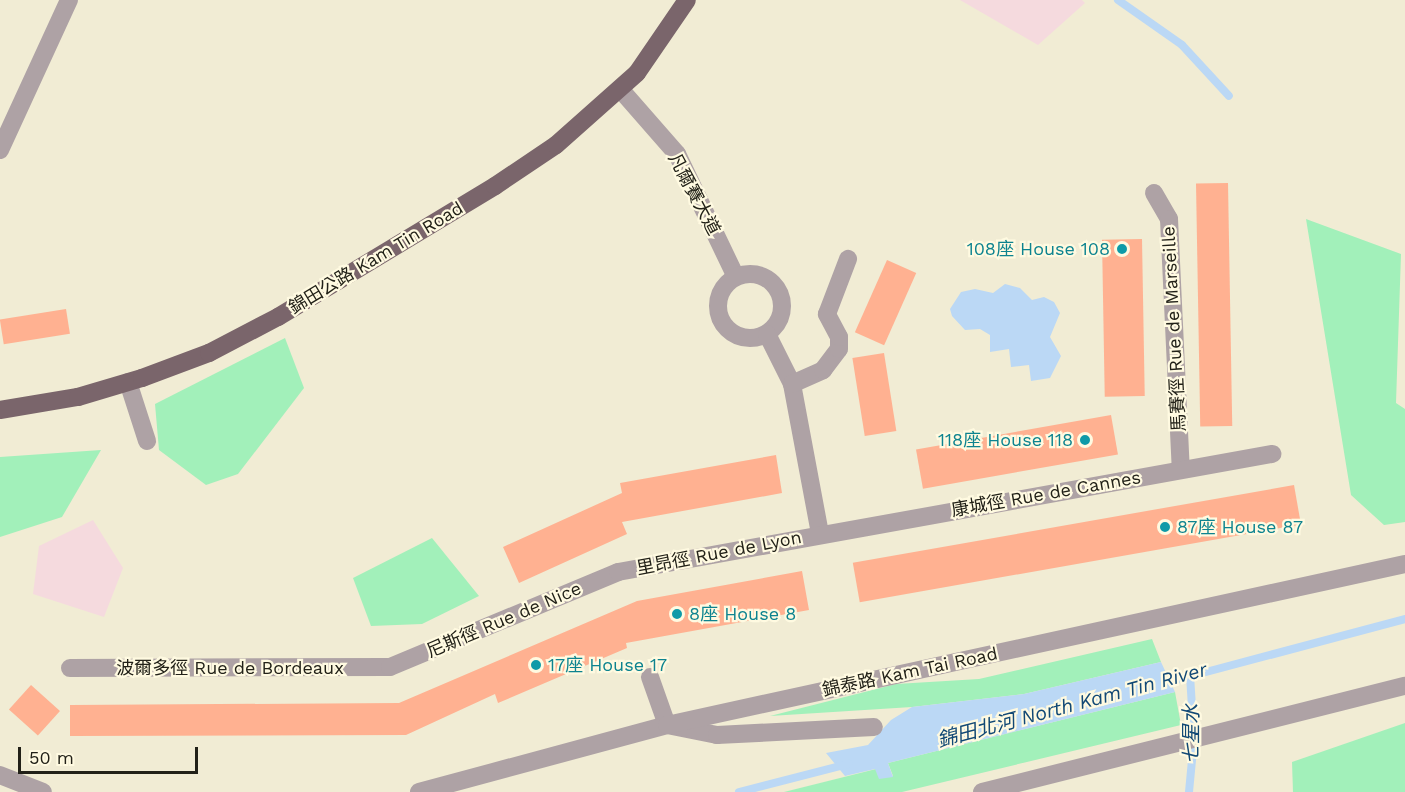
<!DOCTYPE html>
<html>
<head>
<meta charset="utf-8">
<style>
  body { margin:0 }
  #map { position:relative; width:1405px; height:792px; overflow:hidden; background:#f1ecd4; font-family:"Work Sans","Noto Sans TC",sans-serif }
  div>[style] { position:absolute }
  [style*='--x'] { left:calc(var(--x)*1px); top:calc(var(--y)*1px); width:calc(var(--w)*1px); rotate:calc(var(--a)*1deg) }
  .industrial>* { inset:0; background:#f5dade }
  .green>* { inset:0; background:#a2f0ba }
  .water>* { inset:0; background:#bbd8f5 }
  .stream>* { height:8px; margin:-4px; padding:0 4px; transform-origin:4px; border-radius:4px; background:#bbd8f5 }
  .building>* { inset:0; background:#ffb191; transform-origin:0 0 }
  .minor>* { height:18px; margin:-9px; padding:0 9px; transform-origin:9px; border-radius:9px; background:#aea2a5 }
  .minor>.ring { margin:-9px; padding:0; box-sizing:content-box; background:none; border:18px solid #aea2a5; border-radius:50% }
  .major>* { height:18px; margin:-9px; padding:0 9px; transform-origin:9px; border-radius:9px; background:#7a656b }
  .dots>* { width:16px; height:16px; translate:-50% -50%; box-sizing:border-box; border:3px solid #fffae1; border-radius:50% }
  span { translate:-50% -50%; white-space:nowrap; text-align:center; line-height:1.15; -webkit-text-stroke:4.5px #fffae1; paint-order:stroke }
  .street-label { font-size:18px; color:#222118 }
  .culture-label { font-size:18px; color:#0d838f }
  .right { translate:-100% -50%; text-align:right }
  .left { translate:0 -50%; text-align:left }
  .water-label { font-size:20px; color:#114875; font-style:italic }
  .scale { position:absolute; left:18px; top:747px; width:180px; height:27px; box-sizing:border-box; border:3px solid #222118; border-top:0; padding-left:8px; font-size:18px; line-height:21px; white-space:nowrap; color:#222118; -webkit-text-stroke:4px #fffae1; paint-order:stroke }
</style>
</head>
<body>
<div id="map">
  <div class="industrial">
    <i style="clip-path:polygon(960px 0,1082px 0,1085px 3px,1038px 45px)"></i>
    <i style="clip-path:polygon(93px 520px,123px 568px,104px 617px,33px 594px,39px 546px)"></i>
  </div>
  <div class="green">
    <i style="clip-path:polygon(1306px 219px,1401px 254px,1396px 403px,1405px 409px,1405px 522px,1384px 525px,1351px 495px)"></i>
    <i style="clip-path:polygon(285px 338px,304px 388px,238px 474px,206px 485px,159px 450px,155px 404px)"></i>
    <i style="clip-path:polygon(101px 450px,62px 517px,0 537px,0 457px)"></i>
    <i style="clip-path:polygon(432px 538px,479px 596px,422px 624px,371px 626px,353px 578px)"></i>
    <i style="clip-path:polygon(1152px 639px,1161px 662px,1024px 694px,912px 707px,770px 716px,896px 684px,979px 679px)"></i>
    <i style="clip-path:polygon(1175px 692px,1181px 725px,902px 792px,784px 792px,876px 769px,893px 776px,888px 763px)"></i>
    <i style="clip-path:polygon(1405px 723px,1405px 792px,1293px 792px,1292px 762px)"></i>
  </div>
  <div class="water">
    <i style="clip-path:polygon(1005px 284px,1020px 288px,1032px 300px,1044px 297px,1054px 302px,1060px 313px,1050px 337px,1061px 356px,1050px 378px,1031px 381px,1029px 365px,1011px 367px,1009px 349px,990px 352px,990px 335px,980px 329px,965px 330px,952px 316px,950px 309px,961px 292px,975px 289px,993px 293px)"></i>
    <i style="clip-path:polygon(1161px 662px,1175px 692px,888px 763px,893px 777px,879px 779px,875px 769px,845px 776px,826px 753px,868px 745px,891px 720px,912px 707px,1024px 694px)"></i>
  </div>
  <div class="stream">
    <i style="--x:1118;--y:0;--w:78;--a:35.1"></i>
    <i style="--x:1182;--y:45;--w:69;--a:47.3"></i>
    <i style="--x:1161;--y:684;--w:253;--a:-14.9"></i>
    <i style="--x:739;--y:792;--w:113;--a:-14.4"></i>
    <i style="--x:1189;--y:792;--w:53;--a:-84.6"></i>
    <i style="--x:1194;--y:739;--w:63;--a:-93.6"></i>
  </div>
  <div class="building">
    <i style="left:1228px;top:183px;width:243px;height:32px;rotate:89deg"></i>
    <i style="left:1142px;top:239px;width:157px;height:40px;rotate:89deg"></i>
    <i style="left:887px;top:260px;width:32px;height:79px;rotate:24deg"></i>
    <i style="left:66px;top:309px;width:25px;height:67px;rotate:81deg"></i>
    <i style="left:884px;top:353px;width:79px;height:32px;rotate:81deg"></i>
    <i style="left:1111px;top:415px;width:40px;height:198px;rotate:80deg"></i>
    <i style="clip-path:polygon(776px 455px,782px 493px,622px 522px,627px 534px,519px 583px,503px 547px,622px 493px,620px 483px)"></i>
    <i style="left:1294px;top:485px;width:40px;height:448px;rotate:80deg"></i>
    <i style="clip-path:polygon(802px 571px,809px 610px,626px 643px,627px 648px,498px 703px,495px 694px,406px 735px,70px 736px,70px 705px,399px 703px,637px 601px)"></i>
    <i style="left:31px;top:685px;width:39px;height:33px;rotate:42deg"></i>
  </div>
  <div class="minor">
    <i style="--x:621;--y:90;--w:85;--a:48.8"></i>
    <i style="--x:677;--y:154;--w:136;--a:64.4"></i>
    <i style="--x:0;--y:150;--w:165;--a:-65.3"></i>
    <i style="--x:1154;--y:193;--w:30;--a:60"></i>
    <i style="--x:1169;--y:219;--w:251;--a:87.3"></i>
    <i class="ring" style="left:718px;top:274px;width:46px;height:46px"></i>
    <i style="--x:767;--y:334;--w:56;--a:63.4"></i>
    <i style="--x:792;--y:384;--w:152;--a:79.4"></i>
    <i style="--x:128;--y:382;--w:62;--a:72.1"></i>
    <i style="--x:792;--y:384;--w:34;--a:-24"></i>
    <i style="--x:823;--y:370;--w:26;--a:-53"></i>
    <i style="--x:839;--y:349;--w:12;--a:-90"></i>
    <i style="--x:839;--y:337;--w:26;--a:-118"></i>
    <i style="--x:827;--y:314;--w:59;--a:-69.1"></i>
    <i style="--x:70;--y:668;--w:320;--a:-0.2"></i>
    <i style="--x:390;--y:667;--w:247;--a:-22.6"></i>
    <i style="--x:618;--y:572;--w:665;--a:-10.23"></i>
    <i style="--x:650;--y:677;--w:51;--a:70.5"></i>
    <i style="--x:667;--y:725;--w:51;--a:11.3"></i>
    <i style="--x:717;--y:735;--w:157;--a:-2.9"></i>
    <i style="--x:0;--y:775;--w:46;--a:21.6"></i>
    <i style="--x:419;--y:792;--w:257;--a:-15.1"></i>
    <i style="--x:667;--y:725;--w:755;--a:-12.31"></i>
    <i style="--x:982;--y:792;--w:436;--a:-14.1"></i>
  </div>
  <div class="major">
    <i style="--x:0;--y:410;--w:79;--a:-9.5"></i>
    <i style="--x:78;--y:397;--w:67;--a:-16.5"></i>
    <i style="--x:142;--y:378;--w:72;--a:-20.5"></i>
    <i style="--x:209;--y:353;--w:78;--a:-27.6"></i>
    <i style="--x:278;--y:317;--w:253;--a:-31.1"></i>
    <i style="--x:495;--y:186;--w:73;--a:-33.9"></i>
    <i style="--x:556;--y:145;--w:108;--a:-41.6"></i>
    <i style="--x:637;--y:73;--w:88;--a:-55.6"></i>
  </div>
  <div class="dots">
    <i style="left:1122px;top:249px;background:#0f9aa8"></i>
    <i style="left:1085px;top:440px;background:#0f9aa8"></i>
    <i style="left:1165px;top:527px;background:#0f9aa8"></i>
    <i style="left:677px;top:614px;background:#0f9aa8"></i>
    <i style="left:536px;top:665px;background:#0f9aa8"></i>
  </div>
  <div class="street-label">
    <span style="left:694px;top:194px;rotate:62deg">凡爾賽大道</span>
    <span style="left:376px;top:258px;rotate:-31deg">錦田公路 Kam Tin Road</span>
    <span style="left:1174px;top:329px;rotate:-93deg">馬賽徑 Rue de Marseille</span>
    <span style="left:1046px;top:494px;rotate:-10deg">康城徑 Rue de Cannes</span>
    <span style="left:719px;top:553px;rotate:-11deg">里昂徑 Rue de Lyon</span>
    <span style="left:504px;top:620px;rotate:-23deg">尼斯徑 Rue de Nice</span>
    <span style="left:230px;top:668px">波爾多徑 Rue de Bordeaux</span>
    <span style="left:910px;top:672px;rotate:-12deg">錦泰路 Kam Tai Road</span>
  </div>
  <div class="culture-label">
    <span class="right" style="left:1110px;top:249px">108座 House 108</span>
    <span class="right" style="left:1073px;top:440px">118座 House 118</span>
    <span class="left" style="left:1177px;top:527px">87座 House 87</span>
    <span class="left" style="left:689px;top:614px">8座 House 8</span>
    <span class="left" style="left:548px;top:665px">17座 House 17</span>
  </div>
  <div class="water-label">
    <span style="left:1072px;top:705px;rotate:-15deg">錦田北河 North Kam Tin River</span>
    <span style="left:1191px;top:734px;rotate:-90deg">七星水</span>
  </div>
  <div class="scale">50 m</div>
</div>
</body>
</html>
